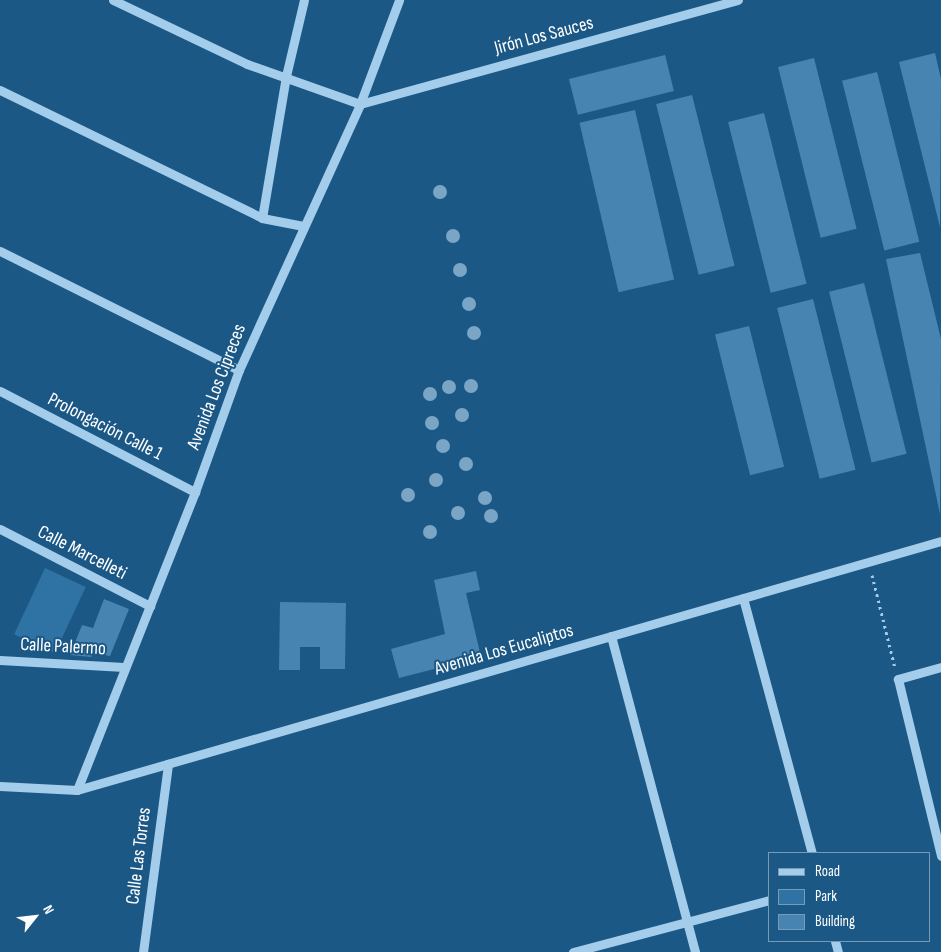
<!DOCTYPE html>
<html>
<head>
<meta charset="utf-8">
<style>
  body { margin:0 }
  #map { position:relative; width:941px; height:952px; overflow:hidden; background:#1b5886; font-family:"Sofia Sans Condensed",sans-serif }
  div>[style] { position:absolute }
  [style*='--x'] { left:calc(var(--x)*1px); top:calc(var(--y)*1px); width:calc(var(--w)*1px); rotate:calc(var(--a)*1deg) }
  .green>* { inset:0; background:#2f72a4; transform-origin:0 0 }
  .building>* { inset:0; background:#4884b1; transform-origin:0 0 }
  .path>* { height:3px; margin-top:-1.5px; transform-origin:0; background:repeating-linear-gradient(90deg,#a3cdeb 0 2.5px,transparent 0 6.5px) }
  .minor>* { height:9px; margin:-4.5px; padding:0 4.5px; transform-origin:4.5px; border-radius:4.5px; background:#a3cdeb }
  .trees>* { width:14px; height:14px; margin:-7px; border-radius:50%; background:#7aa5c5 }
  span { translate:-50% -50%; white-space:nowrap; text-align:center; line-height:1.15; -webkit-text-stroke:4px #1b5886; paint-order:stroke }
  .street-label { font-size:19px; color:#fff }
  .legend { position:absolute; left:768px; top:852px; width:162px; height:90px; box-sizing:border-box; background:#1b5886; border:1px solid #769bb6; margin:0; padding:6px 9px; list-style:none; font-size:15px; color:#fff }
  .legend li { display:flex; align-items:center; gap:10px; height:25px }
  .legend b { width:25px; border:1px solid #769bb6 }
  .north { position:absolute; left:10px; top:892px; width:50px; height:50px; -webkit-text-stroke:4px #1b5886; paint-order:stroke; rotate:61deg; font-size:14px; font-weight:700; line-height:20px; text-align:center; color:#fff }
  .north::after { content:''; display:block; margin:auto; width:18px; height:22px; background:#fff; clip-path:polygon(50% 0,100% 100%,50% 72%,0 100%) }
</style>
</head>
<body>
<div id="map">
  <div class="green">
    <i style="left:45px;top:568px;width:45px;height:73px;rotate:25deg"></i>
  </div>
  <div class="building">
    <i style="clip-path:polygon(935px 53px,941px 79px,940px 227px,899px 62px)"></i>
    <i style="left:665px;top:55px;width:37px;height:99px;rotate:76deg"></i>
    <i style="left:814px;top:58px;width:176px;height:37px;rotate:76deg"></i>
    <i style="left:877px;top:72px;width:175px;height:36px;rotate:76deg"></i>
    <i style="left:692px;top:95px;width:176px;height:37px;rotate:76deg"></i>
    <i style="left:635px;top:110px;width:174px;height:57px;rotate:77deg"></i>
    <i style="left:764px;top:113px;width:176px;height:37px;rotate:76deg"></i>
    <i style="clip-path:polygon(920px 253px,941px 339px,940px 514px,886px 259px)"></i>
    <i style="left:864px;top:283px;width:176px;height:36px;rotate:76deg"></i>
    <i style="left:813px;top:299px;width:176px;height:37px;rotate:76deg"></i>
    <i style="left:749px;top:326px;width:145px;height:35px;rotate:76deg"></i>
    <i style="clip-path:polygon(476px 571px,480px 590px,466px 593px,481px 657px,399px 678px,391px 649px,445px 634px,434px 580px)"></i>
    <i style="clip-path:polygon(104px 599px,129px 609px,110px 656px,94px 653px,91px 657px,70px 655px,82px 625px,93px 628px)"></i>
    <i style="clip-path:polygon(280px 602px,346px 603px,345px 669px,320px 669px,320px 647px,300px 647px,300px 670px,279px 670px)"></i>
  </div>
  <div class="path">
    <i style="--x:872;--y:575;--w:96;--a:76.1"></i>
  </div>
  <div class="minor">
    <i style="--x:113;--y:0;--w:148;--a:25.5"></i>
    <i style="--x:247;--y:64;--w:120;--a:19.5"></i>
    <i style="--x:360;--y:104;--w:392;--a:-15.4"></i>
    <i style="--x:0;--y:90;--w:292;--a:26"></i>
    <i style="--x:262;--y:218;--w:42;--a:11"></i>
    <i style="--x:262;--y:218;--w:144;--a:-80.4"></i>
    <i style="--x:286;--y:76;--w:78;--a:-76.7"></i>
    <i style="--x:0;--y:251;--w:267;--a:26.5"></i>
    <i style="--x:0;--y:391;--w:220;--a:27.4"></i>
    <i style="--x:0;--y:529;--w:169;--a:27.2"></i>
    <i style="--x:743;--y:598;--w:264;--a:74.9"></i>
    <i style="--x:611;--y:636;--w:327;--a:75.1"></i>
    <i style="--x:0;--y:660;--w:124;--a:3.2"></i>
    <i style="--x:941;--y:667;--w:45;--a:164.4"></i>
    <i style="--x:898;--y:679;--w:182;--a:76.3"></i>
    <i style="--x:0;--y:786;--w:77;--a:3"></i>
    <i style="--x:77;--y:790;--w:899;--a:-16.08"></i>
    <i style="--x:77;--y:790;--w:321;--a:-68.4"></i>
    <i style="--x:195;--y:492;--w:130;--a:-70.2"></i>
    <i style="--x:239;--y:370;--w:292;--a:-65.5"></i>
    <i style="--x:360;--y:104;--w:111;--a:-69.4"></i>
    <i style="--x:835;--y:941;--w:11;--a:75"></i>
    <i style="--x:143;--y:952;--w:190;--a:-82.4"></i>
    <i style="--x:573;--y:952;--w:204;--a:-14.8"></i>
  </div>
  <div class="trees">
    <i style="left:440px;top:192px"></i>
    <i style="left:453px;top:236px"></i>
    <i style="left:460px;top:270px"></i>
    <i style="left:469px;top:304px"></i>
    <i style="left:474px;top:333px"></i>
    <i style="left:471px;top:386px"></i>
    <i style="left:449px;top:387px"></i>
    <i style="left:430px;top:394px"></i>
    <i style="left:462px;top:415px"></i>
    <i style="left:432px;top:423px"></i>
    <i style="left:443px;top:446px"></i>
    <i style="left:466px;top:464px"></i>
    <i style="left:436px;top:480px"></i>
    <i style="left:408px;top:495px"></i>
    <i style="left:485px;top:498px"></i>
    <i style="left:458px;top:513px"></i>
    <i style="left:491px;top:516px"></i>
    <i style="left:430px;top:532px"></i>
  </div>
  <div class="street-label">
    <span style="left:544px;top:36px;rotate:-15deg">Jirón Los Sauces</span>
    <span style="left:217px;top:387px;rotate:-69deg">Avenida Los Cipreces</span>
    <span style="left:105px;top:427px;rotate:27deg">Prolongación Calle 1</span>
    <span style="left:82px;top:553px;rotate:27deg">Calle Marcelleti</span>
    <span style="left:63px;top:647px;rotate:3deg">Calle Palermo</span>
    <span style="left:504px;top:650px;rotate:-16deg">Avenida Los Eucaliptos</span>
    <span style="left:139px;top:856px;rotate:-83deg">Calle Las Torres</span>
  </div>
  <ul class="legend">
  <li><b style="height:6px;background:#a3cdeb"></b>Road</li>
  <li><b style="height:14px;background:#2f72a4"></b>Park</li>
  <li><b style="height:14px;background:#4884b1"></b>Building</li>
  </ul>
  <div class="north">N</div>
</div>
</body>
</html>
